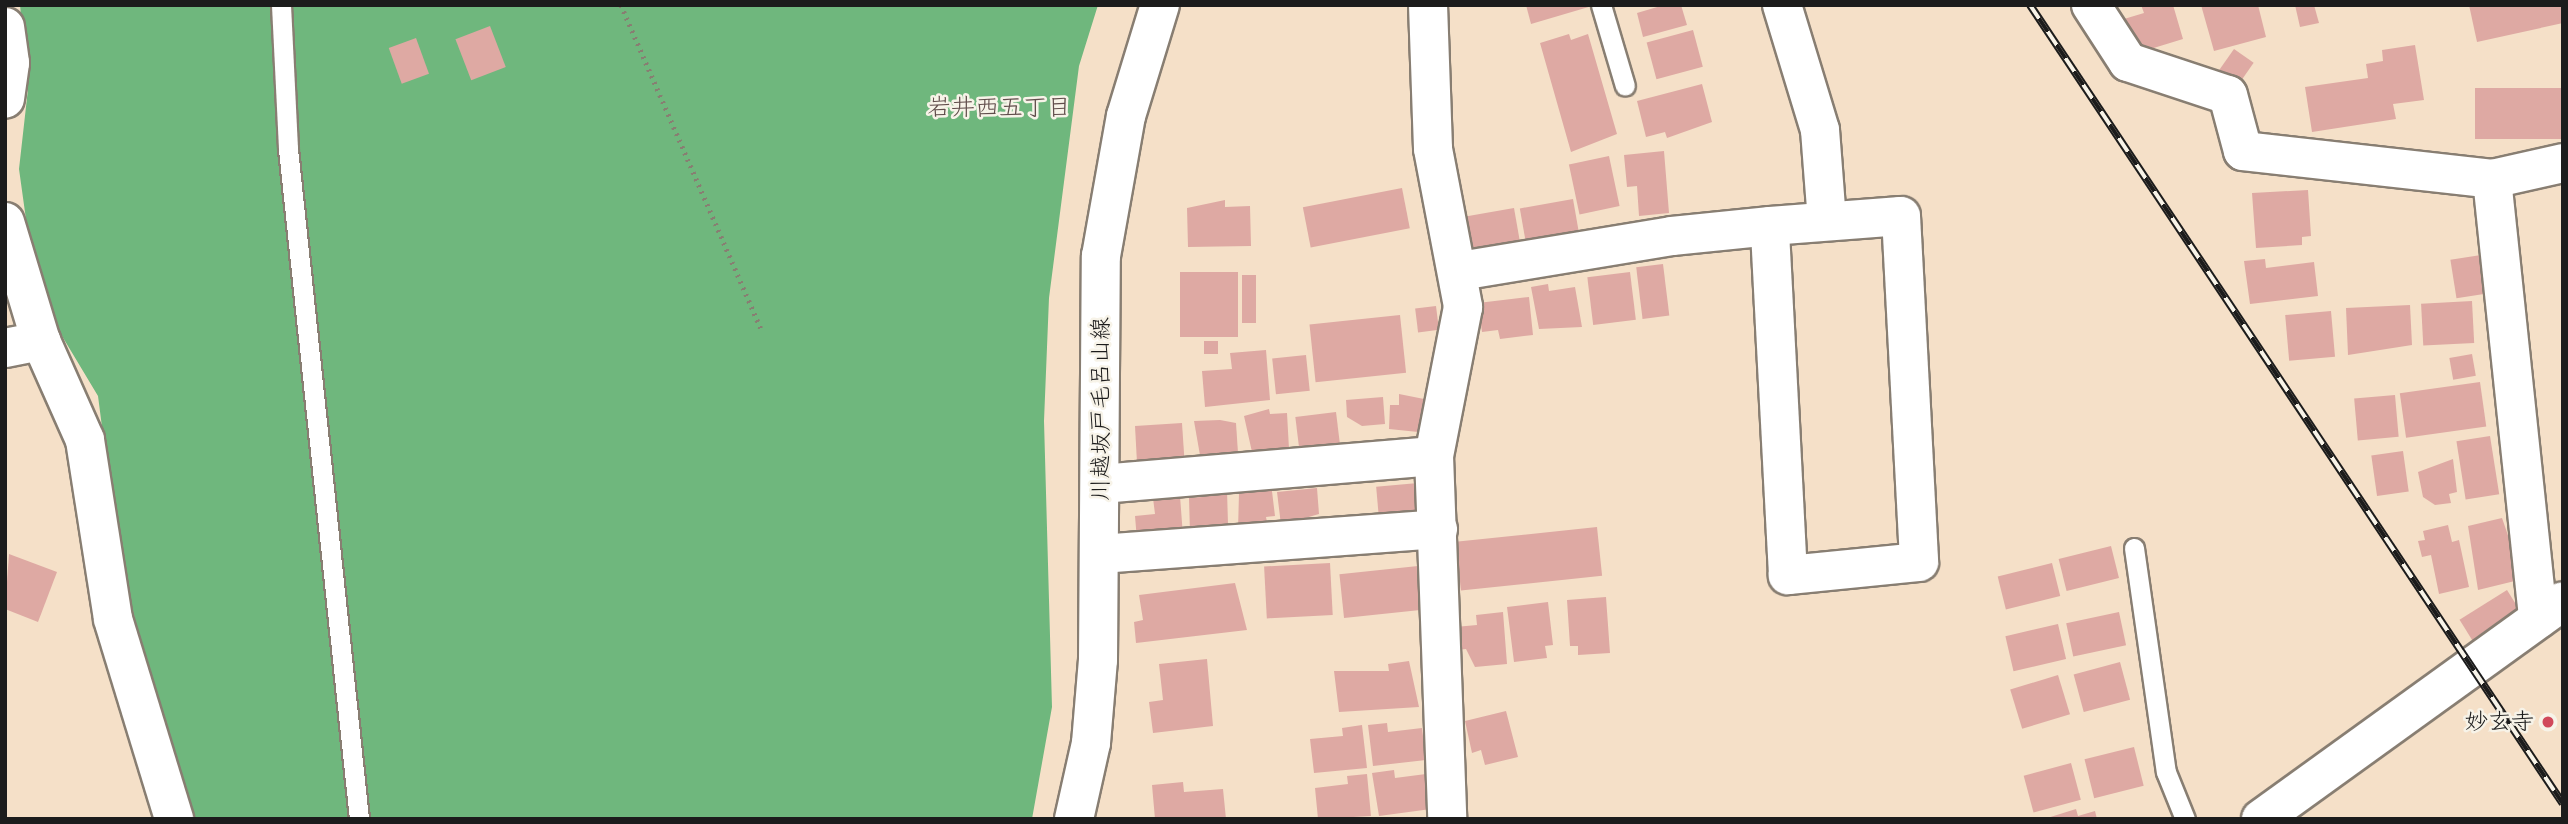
<!DOCTYPE html>
<html>
<head>
<meta charset="utf-8">
<style>
  body { margin:0 }
  #map { position:relative; width:2568px; height:824px; overflow:hidden; background:#f5e0c8; font-family:Sriracha,"Klee One",sans-serif }
  div>[style] { position:absolute }
  [style*='--x'] { left:calc(var(--x)*1px); top:calc(var(--y)*1px); width:calc(var(--w)*1px); rotate:calc(var(--a)*1deg) }
  .forest>* { inset:0; background:#6fb77d }
  .building>* { inset:0; background:#dea9a3; transform-origin:0 0 }
  .path>* { height:4.5px; margin-top:-2.25px; transform-origin:0; background:repeating-linear-gradient(90deg,#887e72 0 2px,transparent 0 7px) }
  .roads { filter:drop-shadow(2px 0 #887e72) drop-shadow(-2px 0 #887e72) drop-shadow(0 2px #887e72) drop-shadow(0 -2px #887e72) }
  .lane>* { height:19px; margin:-9.5px; padding:0 9.5px; transform-origin:9.5px; border-radius:9.5px; background:#fff }
  .street>* { height:38px; margin:-19px; padding:0 19px; transform-origin:19px; border-radius:19px; background:#fff }
  .secondary>* { height:38px; margin:-19px; padding:0 19px; transform-origin:19px; border-radius:19px; background:#fff }
  .primary>* { height:38px; margin:-19px; padding:0 19px; transform-origin:19px; border-radius:19px; background:#fff }
  .rail>* { height:8px; margin-top:-4px; transform-origin:0; background:repeating-linear-gradient(90deg,#f7f3e8 0 16px,#1c1c1c 0 32px); box-sizing:border-box; border-block:2px solid #1c1c1c }
  .dots>* { width:19px; height:19px; translate:-50% -50%; box-sizing:border-box; border:4px solid #f7f3e8; border-radius:50% }
  span { translate:-50% -50%; white-space:nowrap; text-align:center; line-height:1.15; -webkit-text-stroke:5px #f7f3e8; paint-order:stroke }
  .street-label { font-size:23px; color:#1c1c1c }
  .poi-label { font-size:23px; color:#1c1c1c }
  .right { translate:-100% -50%; text-align:right }
  .neighbourhood-label { font-size:24px; color:#604d4b }
  .frame { position:absolute; inset:0; border:7px solid #1c1c1c; pointer-events:none }
</style>
</head>
<body>
<div id="map">
  <div class="forest">
    <i style="clip-path:polygon(20px 5px,1098px 5px,1079px 66px,1049px 298px,1044px 421px,1052px 707px,1032px 819px,192px 819px,158px 717px,117px 543px,98px 396px,56px 326px,29px 241px,19px 169px,28px 89px)"></i>
  </div>
  <div class="building">
    <i style="clip-path:polygon(1526px 5px,1592px 5px,1592px 6px,1531px 24px)"></i>
    <i style="clip-path:polygon(1664px 5px,1681px 5px,1687px 25px,1643px 37px,1637px 13px)"></i>
    <i style="clip-path:polygon(2141px 5px,2173px 5px,2183px 39px,2134px 54px,2124px 19px,2144px 13px)"></i>
    <i style="clip-path:polygon(2201px 5px,2258px 5px,2266px 37px,2214px 51px)"></i>
    <i style="clip-path:polygon(2295px 5px,2314px 5px,2319px 23px,2300px 27px)"></i>
    <i style="clip-path:polygon(2469px 5px,2563px 5px,2563px 23px,2477px 42px)"></i>
    <i style="left:490px;top:26px;width:44px;height:37px;rotate:69deg"></i>
    <i style="left:1693px;top:30px;width:38px;height:48px;rotate:75deg"></i>
    <i style="clip-path:polygon(1569px 34px,1571px 40px,1588px 34px,1617px 134px,1571px 152px,1540px 43px)"></i>
    <i style="left:416px;top:38px;width:38px;height:29px;rotate:70deg"></i>
    <i style="clip-path:polygon(2415px 45px,2424px 100px,2393px 104px,2396px 119px,2312px 132px,2305px 87px,2368px 78px,2366px 64px,2383px 61px,2382px 50px)"></i>
    <i style="left:2234px;top:49px;width:24px;height:27px;rotate:35deg"></i>
    <i style="clip-path:polygon(1702px 84px,1712px 122px,1667px 138px,1665px 132px,1646px 137px,1637px 101px)"></i>
    <i style="left:2563px;top:88px;width:51px;height:88px;rotate:90deg"></i>
    <i style="clip-path:polygon(1664px 151px,1669px 213px,1639px 216px,1637px 186px,1627px 187px,1624px 155px)"></i>
    <i style="left:1609px;top:156px;width:51px;height:41px;rotate:78deg"></i>
    <i style="left:1402px;top:188px;width:41px;height:101px;rotate:79deg"></i>
    <i style="clip-path:polygon(2308px 190px,2311px 236px,2302px 237px,2302px 245px,2256px 248px,2252px 193px)"></i>
    <i style="left:1573px;top:199px;width:41px;height:54px;rotate:80deg"></i>
    <i style="clip-path:polygon(1225px 200px,1225px 207px,1250px 206px,1251px 246px,1188px 247px,1187px 208px)"></i>
    <i style="left:1514px;top:208px;width:40px;height:55px;rotate:80deg"></i>
    <i style="left:2481px;top:255px;width:39px;height:31px;rotate:81deg"></i>
    <i style="clip-path:polygon(2265px 259px,2266px 268px,2314px 262px,2318px 296px,2250px 304px,2244px 261px)"></i>
    <i style="left:1663px;top:264px;width:52px;height:27px;rotate:83deg"></i>
    <i style="left:1180px;top:272px;width:58px;height:65px"></i>
    <i style="left:1630px;top:272px;width:48px;height:43px;rotate:83deg"></i>
    <i style="left:1242px;top:275px;width:14px;height:48px"></i>
    <i style="clip-path:polygon(1548px 284px,1549px 291px,1575px 287px,1582px 327px,1539px 329px,1531px 287px)"></i>
    <i style="clip-path:polygon(1529px 297px,1533px 335px,1500px 339px,1498px 330px,1482px 332px,1478px 303px)"></i>
    <i style="left:2472px;top:301px;width:42px;height:51px;rotate:87deg"></i>
    <i style="clip-path:polygon(2410px 305px,2412px 345px,2348px 355px,2346px 308px)"></i>
    <i style="left:1436px;top:306px;width:24px;height:21px;rotate:83deg"></i>
    <i style="left:2331px;top:311px;width:46px;height:46px;rotate:85deg"></i>
    <i style="left:1400px;top:315px;width:58px;height:91px;rotate:84deg"></i>
    <i style="left:1204px;top:341px;width:14px;height:13px"></i>
    <i style="clip-path:polygon(1266px 350px,1270px 400px,1205px 407px,1202px 371px,1232px 369px,1230px 353px)"></i>
    <i style="left:2472px;top:354px;width:22px;height:23px;rotate:80deg"></i>
    <i style="left:1306px;top:355px;width:36px;height:34px;rotate:84deg"></i>
    <i style="left:2480px;top:382px;width:45px;height:81px;rotate:82deg"></i>
    <i style="clip-path:polygon(1399px 394px,1429px 400px,1428px 433px,1389px 429px,1390px 405px,1399px 405px)"></i>
    <i style="left:2395px;top:395px;width:42px;height:41px;rotate:85deg"></i>
    <i style="clip-path:polygon(1383px 397px,1385px 424px,1362px 426px,1347px 417px,1346px 400px)"></i>
    <i style="clip-path:polygon(1269px 409px,1270px 414px,1287px 413px,1289px 449px,1252px 452px,1244px 416px)"></i>
    <i style="left:1336px;top:412px;width:34px;height:41px;rotate:83deg"></i>
    <i style="clip-path:polygon(1220px 420px,1236px 423px,1238px 453px,1201px 461px,1194px 421px)"></i>
    <i style="clip-path:polygon(1182px 423px,1185px 468px,1137px 463px,1135px 426px)"></i>
    <i style="left:2490px;top:436px;width:59px;height:34px;rotate:81deg"></i>
    <i style="left:2403px;top:451px;width:41px;height:32px;rotate:82deg"></i>
    <i style="clip-path:polygon(2453px 459px,2457px 492px,2449px 494px,2451px 503px,2435px 505px,2423px 497px,2418px 472px)"></i>
    <i style="clip-path:polygon(1271px 483px,1275px 516px,1266px 517px,1268px 527px,1238px 530px,1239px 493px)"></i>
    <i style="left:1418px;top:483px;width:36px;height:42px;rotate:85deg"></i>
    <i style="clip-path:polygon(1317px 488px,1319px 514px,1281px 525px,1277px 492px)"></i>
    <i style="clip-path:polygon(1201px 490px,1227px 490px,1228px 524px,1190px 533px,1189px 498px,1202px 497px)"></i>
    <i style="clip-path:polygon(1180px 496px,1183px 536px,1137px 540px,1135px 516px,1155px 514px,1153px 498px)"></i>
    <i style="clip-path:polygon(2502px 518px,2523px 579px,2478px 590px,2468px 526px)"></i>
    <i style="clip-path:polygon(2448px 525px,2452px 542px,2459px 540px,2469px 587px,2439px 594px,2431px 555px,2422px 557px,2418px 541px,2425px 540px,2423px 531px)"></i>
    <i style="left:1597px;top:527px;width:49px;height:142px;rotate:84deg"></i>
    <i style="left:2111px;top:546px;width:33px;height:54px;rotate:76deg"></i>
    <i style="clip-path:polygon(9px 554px,57px 572px,38px 622px,5px 609px)"></i>
    <i style="left:1330px;top:563px;width:52px;height:66px;rotate:87deg"></i>
    <i style="left:2052px;top:563px;width:34px;height:56px;rotate:76deg"></i>
    <i style="left:1418px;top:566px;width:44px;height:79px;rotate:84deg"></i>
    <i style="clip-path:polygon(1235px 583px,1247px 630px,1136px 643px,1134px 622px,1143px 620px,1139px 595px)"></i>
    <i style="left:2507px;top:590px;width:28px;height:56px;rotate:58deg"></i>
    <i style="clip-path:polygon(1606px 597px,1610px 653px,1578px 655px,1578px 646px,1570px 646px,1567px 600px)"></i>
    <i style="clip-path:polygon(1548px 602px,1553px 645px,1545px 646px,1547px 658px,1514px 662px,1507px 607px)"></i>
    <i style="clip-path:polygon(1503px 612px,1507px 664px,1475px 667px,1466px 649px,1457px 650px,1455px 627px,1477px 625px,1476px 615px)"></i>
    <i style="left:2119px;top:612px;width:34px;height:54px;rotate:78deg"></i>
    <i style="left:2058px;top:624px;width:36px;height:54px;rotate:77deg"></i>
    <i style="clip-path:polygon(1207px 659px,1213px 726px,1153px 733px,1149px 702px,1163px 700px,1159px 664px)"></i>
    <i style="clip-path:polygon(1409px 661px,1419px 707px,1339px 712px,1334px 671px,1389px 671px,1388px 664px)"></i>
    <i style="left:2120px;top:662px;width:39px;height:48px;rotate:75deg"></i>
    <i style="left:2058px;top:675px;width:41px;height:50px;rotate:73deg"></i>
    <i style="clip-path:polygon(1506px 711px,1518px 757px,1485px 765px,1481px 750px,1472px 753px,1465px 721px)"></i>
    <i style="clip-path:polygon(1387px 723px,1388px 732px,1422px 728px,1426px 760px,1373px 766px,1368px 725px)"></i>
    <i style="clip-path:polygon(1362px 725px,1367px 768px,1314px 773px,1310px 739px,1343px 736px,1342px 728px)"></i>
    <i style="left:2134px;top:747px;width:40px;height:51px;rotate:76deg"></i>
    <i style="left:2071px;top:763px;width:38px;height:49px;rotate:75deg"></i>
    <i style="clip-path:polygon(1394px 770px,1395px 778px,1426px 774px,1431px 809px,1379px 816px,1372px 773px)"></i>
    <i style="clip-path:polygon(1367px 774px,1371px 816px,1318px 819px,1315px 788px,1348px 784px,1347px 776px)"></i>
    <i style="clip-path:polygon(1183px 782px,1184px 792px,1223px 789px,1226px 819px,1155px 819px,1152px 785px)"></i>
    <i style="clip-path:polygon(2076px 809px,2078px 816px,2095px 811px,2097px 819px,2044px 819px)"></i>
  </div>
  <div class="path">
    <i style="--x:621;--y:5;--w:352;--a:66.6"></i>
  </div>
  <div class="roads">
    <div class="lane">
      <i style="--x:281;--y:5;--w:144;--a:87.2"></i>
      <i style="--x:288;--y:149;--w:674;--a:83.95"></i>
      <i style="--x:1601;--y:5;--w:84;--a:73.5"></i>
      <i style="--x:2134;--y:548;--w:226;--a:81.9"></i>
      <i style="--x:2166;--y:772;--w:51;--a:68"></i>
    </div>
    <div class="street">
      <i style="--x:1428;--y:5;--w:144;--a:88"></i>
      <i style="--x:1433;--y:149;--w:161;--a:79.2"></i>
      <i style="--x:1463;--y:307;--w:152;--a:101"></i>
      <i style="--x:1434;--y:456;--w:363;--a:87.9"></i>
      <i style="--x:1782;--y:5;--w:131;--a:73.1"></i>
      <i style="--x:1820;--y:130;--w:91;--a:85.6"></i>
      <i style="--x:2091;--y:5;--w:68;--a:57"></i>
      <i style="--x:2128;--y:62;--w:105;--a:18.3"></i>
      <i style="--x:2228;--y:95;--w:58;--a:75"></i>
      <i style="--x:2243;--y:151;--w:251;--a:6.4"></i>
      <i style="--x:2492;--y:179;--w:73;--a:-12.7"></i>
      <i style="--x:5;--y:27;--w:36;--a:82"></i>
      <i style="--x:10;--y:63;--w:36;--a:98"></i>
      <i style="--x:2492;--y:179;--w:442;--a:84"></i>
      <i style="--x:5;--y:222;--w:124;--a:73.2"></i>
      <i style="--x:41;--y:341;--w:108;--a:66"></i>
      <i style="--x:85;--y:440;--w:181;--a:81.1"></i>
      <i style="--x:113;--y:619;--w:209;--a:73"></i>
      <i style="--x:1460;--y:271;--w:215;--a:-9.4"></i>
      <i style="--x:1672;--y:236;--w:99;--a:-5.8"></i>
      <i style="--x:1770;--y:226;--w:131;--a:-4.4"></i>
      <i style="--x:1901;--y:216;--w:346;--a:87"></i>
      <i style="--x:1919;--y:562;--w:132;--a:174.3"></i>
      <i style="--x:1788;--y:575;--w:349;--a:-93"></i>
      <i style="--x:5;--y:348;--w:37;--a:-11"></i>
      <i style="--x:1101;--y:484;--w:334;--a:-4.8"></i>
      <i style="--x:1100;--y:554;--w:339;--a:-4.2"></i>
    </div>
    <div class="secondary">
      <i style="--x:2261;--y:819;--w:372;--a:-35.8"></i>
    </div>
    <div class="primary">
      <i style="--x:1074;--y:819;--w:78;--a:-77.4"></i>
      <i style="--x:1091;--y:743;--w:83;--a:-85.2"></i>
      <i style="--x:1098;--y:660;--w:404;--a:-89.6"></i>
      <i style="--x:1101;--y:256;--w:142;--a:-79.9"></i>
      <i style="--x:1126;--y:116;--w:116;--a:-73"></i>
    </div>
  </div>
  <div class="rail">
    <i style="--x:2030;--y:5;--w:960;--a:56.29"></i>
  </div>
  <div class="dots">
    <i style="left:2548px;top:722px;background:#d1495b"></i>
  </div>
  <div class="street-label">
    <span style="left:1101px;top:409px;rotate:-90deg">川越坂戸毛呂山線</span>
  </div>
  <div class="poi-label">
    <span class="right" style="left:2534px;top:722px">妙玄寺</span>
  </div>
  <div class="neighbourhood-label">
    <span style="left:999px;top:108px">岩井西五丁目</span>
  </div>
  <div class="frame"></div>
</div>
</body>
</html>
